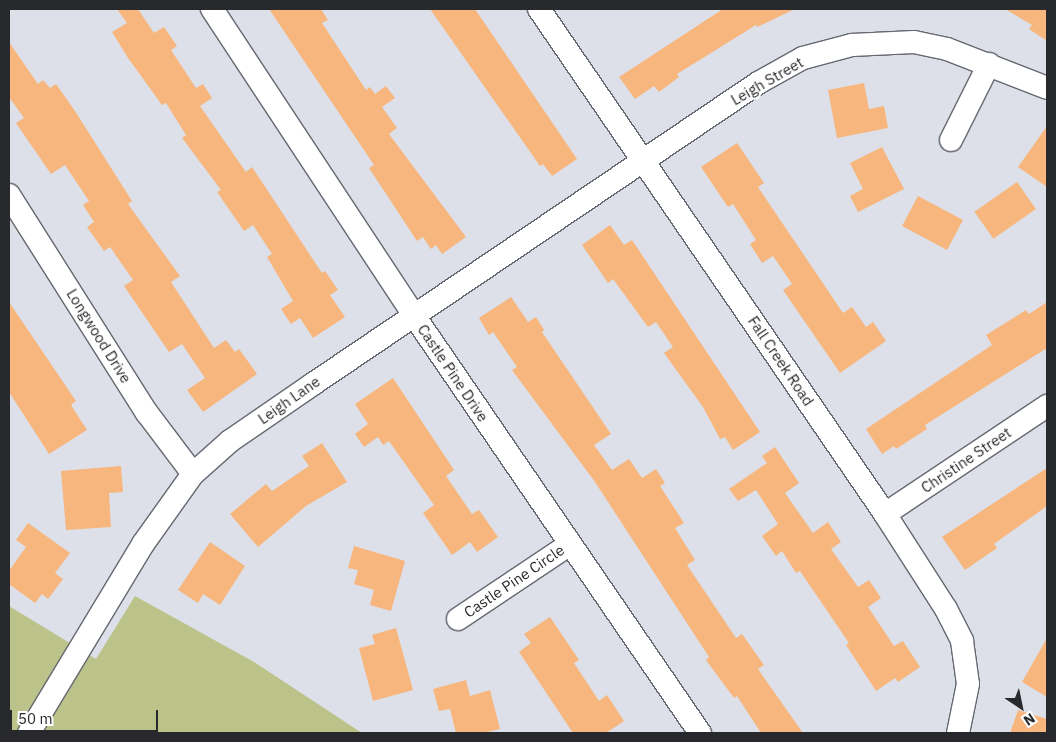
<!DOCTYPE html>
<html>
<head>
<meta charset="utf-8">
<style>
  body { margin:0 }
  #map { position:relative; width:1056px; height:742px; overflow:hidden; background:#dde0e9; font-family:"IBM Plex Sans",sans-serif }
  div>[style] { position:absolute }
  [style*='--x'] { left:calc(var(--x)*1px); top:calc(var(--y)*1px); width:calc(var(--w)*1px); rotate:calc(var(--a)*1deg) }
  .green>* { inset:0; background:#bcc38a }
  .building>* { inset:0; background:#f7b67d; transform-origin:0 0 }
  .roads { filter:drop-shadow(1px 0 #656870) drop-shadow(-1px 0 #656870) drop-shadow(0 1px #656870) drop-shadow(0 -1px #656870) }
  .street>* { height:22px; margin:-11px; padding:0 11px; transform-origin:11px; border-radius:11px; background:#fff }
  span { translate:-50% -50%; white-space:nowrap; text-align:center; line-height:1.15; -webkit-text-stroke:4.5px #fff; paint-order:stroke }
  .street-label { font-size:15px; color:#28292c }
  .frame { position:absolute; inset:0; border:10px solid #28292c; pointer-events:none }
  .north { position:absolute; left:996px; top:682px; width:50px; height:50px; -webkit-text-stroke:4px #fff; paint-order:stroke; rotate:146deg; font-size:14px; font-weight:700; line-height:20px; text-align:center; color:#28292c }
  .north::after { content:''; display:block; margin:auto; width:18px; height:22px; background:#28292c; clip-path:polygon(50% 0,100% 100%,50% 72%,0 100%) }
  .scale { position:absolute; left:10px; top:710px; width:148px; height:22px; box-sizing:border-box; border:2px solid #28292c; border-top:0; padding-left:6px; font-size:15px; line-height:18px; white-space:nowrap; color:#28292c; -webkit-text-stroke:4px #fff; paint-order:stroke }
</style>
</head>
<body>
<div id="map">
  <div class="green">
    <i style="clip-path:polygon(135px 596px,254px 662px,362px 733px,9px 733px,9px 606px,96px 659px)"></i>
  </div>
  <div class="building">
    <i style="clip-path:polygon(117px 9px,138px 9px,154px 33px,164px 27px,177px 46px,171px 50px,196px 88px,203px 84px,212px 98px,200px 106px,246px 172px,252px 167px,322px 273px,325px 271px,338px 290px,330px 295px,345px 317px,313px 338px,300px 318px,291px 324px,281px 309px,293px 301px,267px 257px,272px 254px,253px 225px,244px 231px,217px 192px,221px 190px,182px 138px,186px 135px,166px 103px,162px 105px,128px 58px,112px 32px,127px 23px)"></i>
    <i style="clip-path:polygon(269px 9px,321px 9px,328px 20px,322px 23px,366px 90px,370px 87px,375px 94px,386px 86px,395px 98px,382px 107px,397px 128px,389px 134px,466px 237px,442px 254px,436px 245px,431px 249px,423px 237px,417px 241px,369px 168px,374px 165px)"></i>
    <i style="clip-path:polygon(430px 9px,475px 9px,577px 159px,552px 176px,543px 164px,540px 166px)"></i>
    <i style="clip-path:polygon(723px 9px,795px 9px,757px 27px,756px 25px,677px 74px,679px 77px,659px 92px,654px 86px,635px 99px,619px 77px)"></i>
    <i style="clip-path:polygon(1005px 9px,1047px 9px,1047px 41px,1029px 29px,1032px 25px)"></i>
    <i style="clip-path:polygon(9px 42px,38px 84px,43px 80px,50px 88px,56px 84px,75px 111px,132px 201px,128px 204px,180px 276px,171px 282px,214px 348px,226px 340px,235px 352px,239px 349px,257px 374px,203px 412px,187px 390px,205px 378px,182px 344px,169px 352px,124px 286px,133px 280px,110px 247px,104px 251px,87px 227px,94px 222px,83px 205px,89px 201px,65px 165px,51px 174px,16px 123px,24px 118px,9px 97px)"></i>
    <i style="clip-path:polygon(864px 83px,869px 109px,884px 106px,888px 128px,837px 138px,828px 90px)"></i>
    <i style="clip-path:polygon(1047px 126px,1047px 187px,1018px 167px)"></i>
    <i style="clip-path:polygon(737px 143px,764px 183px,758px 187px,843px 313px,852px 307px,866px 327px,873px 322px,886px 341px,840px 373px,783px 290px,792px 284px,773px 256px,762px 263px,750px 244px,756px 240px,733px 204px,728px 207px,701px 167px)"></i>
    <i style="clip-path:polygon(882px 147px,904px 189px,858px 212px,850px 196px,863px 189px,850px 163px)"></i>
    <i style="left:1017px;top:182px;width:33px;height:52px;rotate:55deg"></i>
    <i style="left:918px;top:196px;width:51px;height:34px;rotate:28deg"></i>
    <i style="clip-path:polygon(610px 225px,624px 245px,632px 240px,760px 432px,733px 450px,725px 437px,720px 439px,703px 407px,664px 353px,673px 347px,656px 322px,648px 327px,613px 279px,608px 283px,582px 245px)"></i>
    <i style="clip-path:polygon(511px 297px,528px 322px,536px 317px,544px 330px,542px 332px,611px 434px,594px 445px,612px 470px,629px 459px,642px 478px,656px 469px,665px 483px,660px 486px,684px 523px,675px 528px,695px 560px,687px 565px,736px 638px,742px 634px,764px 665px,758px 669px,803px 733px,761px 733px,737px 696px,734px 698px,706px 660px,709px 657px,595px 482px,512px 370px,517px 367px,493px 332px,489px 335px,479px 318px)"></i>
    <i style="clip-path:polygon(9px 302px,76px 401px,71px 405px,87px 430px,49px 454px,9px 392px)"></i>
    <i style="clip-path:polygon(1047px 302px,1047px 348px,925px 425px,927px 429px,896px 449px,894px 446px,882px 454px,866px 429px,992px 345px,986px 335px,1026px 310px,1029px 314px)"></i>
    <i style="clip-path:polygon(393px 378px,454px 470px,446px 476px,472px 514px,479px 510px,498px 537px,477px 552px,470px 542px,452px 555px,423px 513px,434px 505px,389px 441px,383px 445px,378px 437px,364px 447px,355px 434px,368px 424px,355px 404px)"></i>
    <i style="clip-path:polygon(322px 443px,347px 482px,306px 506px,258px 547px,230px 514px,266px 484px,272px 491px,309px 466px,302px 456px)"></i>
    <i style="clip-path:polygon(775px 447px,799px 483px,785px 493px,813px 533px,828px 522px,841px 542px,831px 549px,858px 587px,869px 580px,881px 598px,868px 607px,894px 646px,903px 641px,920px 667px,898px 682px,895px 678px,876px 691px,846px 645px,849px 643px,800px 571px,796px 573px,782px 551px,776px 556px,762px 536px,778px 524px,756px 490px,738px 501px,729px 489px,767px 463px,762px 456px)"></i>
    <i style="clip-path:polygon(121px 466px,123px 492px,109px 493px,111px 527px,66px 530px,61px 471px)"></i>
    <i style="clip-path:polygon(1047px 468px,1047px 506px,994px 544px,997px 548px,965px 570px,942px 537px)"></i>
    <i style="clip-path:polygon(28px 523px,70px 553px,55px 573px,63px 579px,48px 599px,42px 594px,35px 603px,9px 584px,9px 571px,26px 547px,16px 540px)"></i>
    <i style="clip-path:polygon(210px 542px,245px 566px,220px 605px,203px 594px,198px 603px,178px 590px)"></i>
    <i style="clip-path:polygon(354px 546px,405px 561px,391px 611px,370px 605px,374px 590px,354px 584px,358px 570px,348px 568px)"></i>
    <i style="clip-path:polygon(550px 617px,579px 660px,574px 663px,599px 701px,607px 695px,624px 721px,606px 733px,573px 733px,519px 652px,531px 643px,524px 634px)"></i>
    <i style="clip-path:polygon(396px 628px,413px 690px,373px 701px,359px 648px,375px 644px,372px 635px)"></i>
    <i style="clip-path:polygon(1047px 638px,1047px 697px,1022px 682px)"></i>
    <i style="clip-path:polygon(466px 680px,470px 696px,490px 690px,500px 729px,483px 733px,456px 733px,450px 709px,439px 711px,433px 689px)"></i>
    <i style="clip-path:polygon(1018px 710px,1047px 719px,1047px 733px,1010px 733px)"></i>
  </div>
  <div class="roads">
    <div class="street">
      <i style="--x:212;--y:9;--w:369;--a:56.6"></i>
      <i style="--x:415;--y:317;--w:504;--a:55.59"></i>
      <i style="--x:539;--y:9;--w:612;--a:55.58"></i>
      <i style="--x:885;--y:514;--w:113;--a:57.3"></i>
      <i style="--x:946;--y:609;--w:36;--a:63"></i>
      <i style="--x:962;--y:641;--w:43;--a:82.1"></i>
      <i style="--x:968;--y:684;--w:50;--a:101.5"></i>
      <i style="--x:951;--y:140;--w:85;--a:-63.4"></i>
      <i style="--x:9;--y:195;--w:258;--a:57.7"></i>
      <i style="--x:147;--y:413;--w:76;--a:53"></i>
      <i style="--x:885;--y:514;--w:195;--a:-33.7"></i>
      <i style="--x:458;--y:619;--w:135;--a:-33.8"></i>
      <i style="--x:29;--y:733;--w:221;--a:-58.9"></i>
      <i style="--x:143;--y:544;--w:86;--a:-54.5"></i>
      <i style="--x:193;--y:474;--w:50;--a:-41.7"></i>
      <i style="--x:230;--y:441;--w:101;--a:-34.5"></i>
      <i style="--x:313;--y:384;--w:537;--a:-34.07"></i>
      <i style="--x:758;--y:83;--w:51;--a:-29.1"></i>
      <i style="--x:803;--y:58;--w:51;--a:-14.9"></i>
      <i style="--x:852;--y:45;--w:62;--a:-2.8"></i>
      <i style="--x:914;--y:42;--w:34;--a:12"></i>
      <i style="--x:947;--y:49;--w:107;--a:21.3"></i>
    </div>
  </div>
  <div class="street-label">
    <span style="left:767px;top:81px;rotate:-30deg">Leigh Street</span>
    <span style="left:99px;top:336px;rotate:58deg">Longwood Drive</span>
    <span style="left:781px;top:361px;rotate:56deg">Fall Creek Road</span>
    <span style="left:453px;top:373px;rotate:56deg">Castle Pine Drive</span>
    <span style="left:289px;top:400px;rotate:-35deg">Leigh Lane</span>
    <span style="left:966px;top:460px;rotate:-34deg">Christine Street</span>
    <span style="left:514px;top:581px;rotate:-34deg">Castle Pine Circle</span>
  </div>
  <div class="frame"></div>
  <div class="north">N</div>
  <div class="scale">50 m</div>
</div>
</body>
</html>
